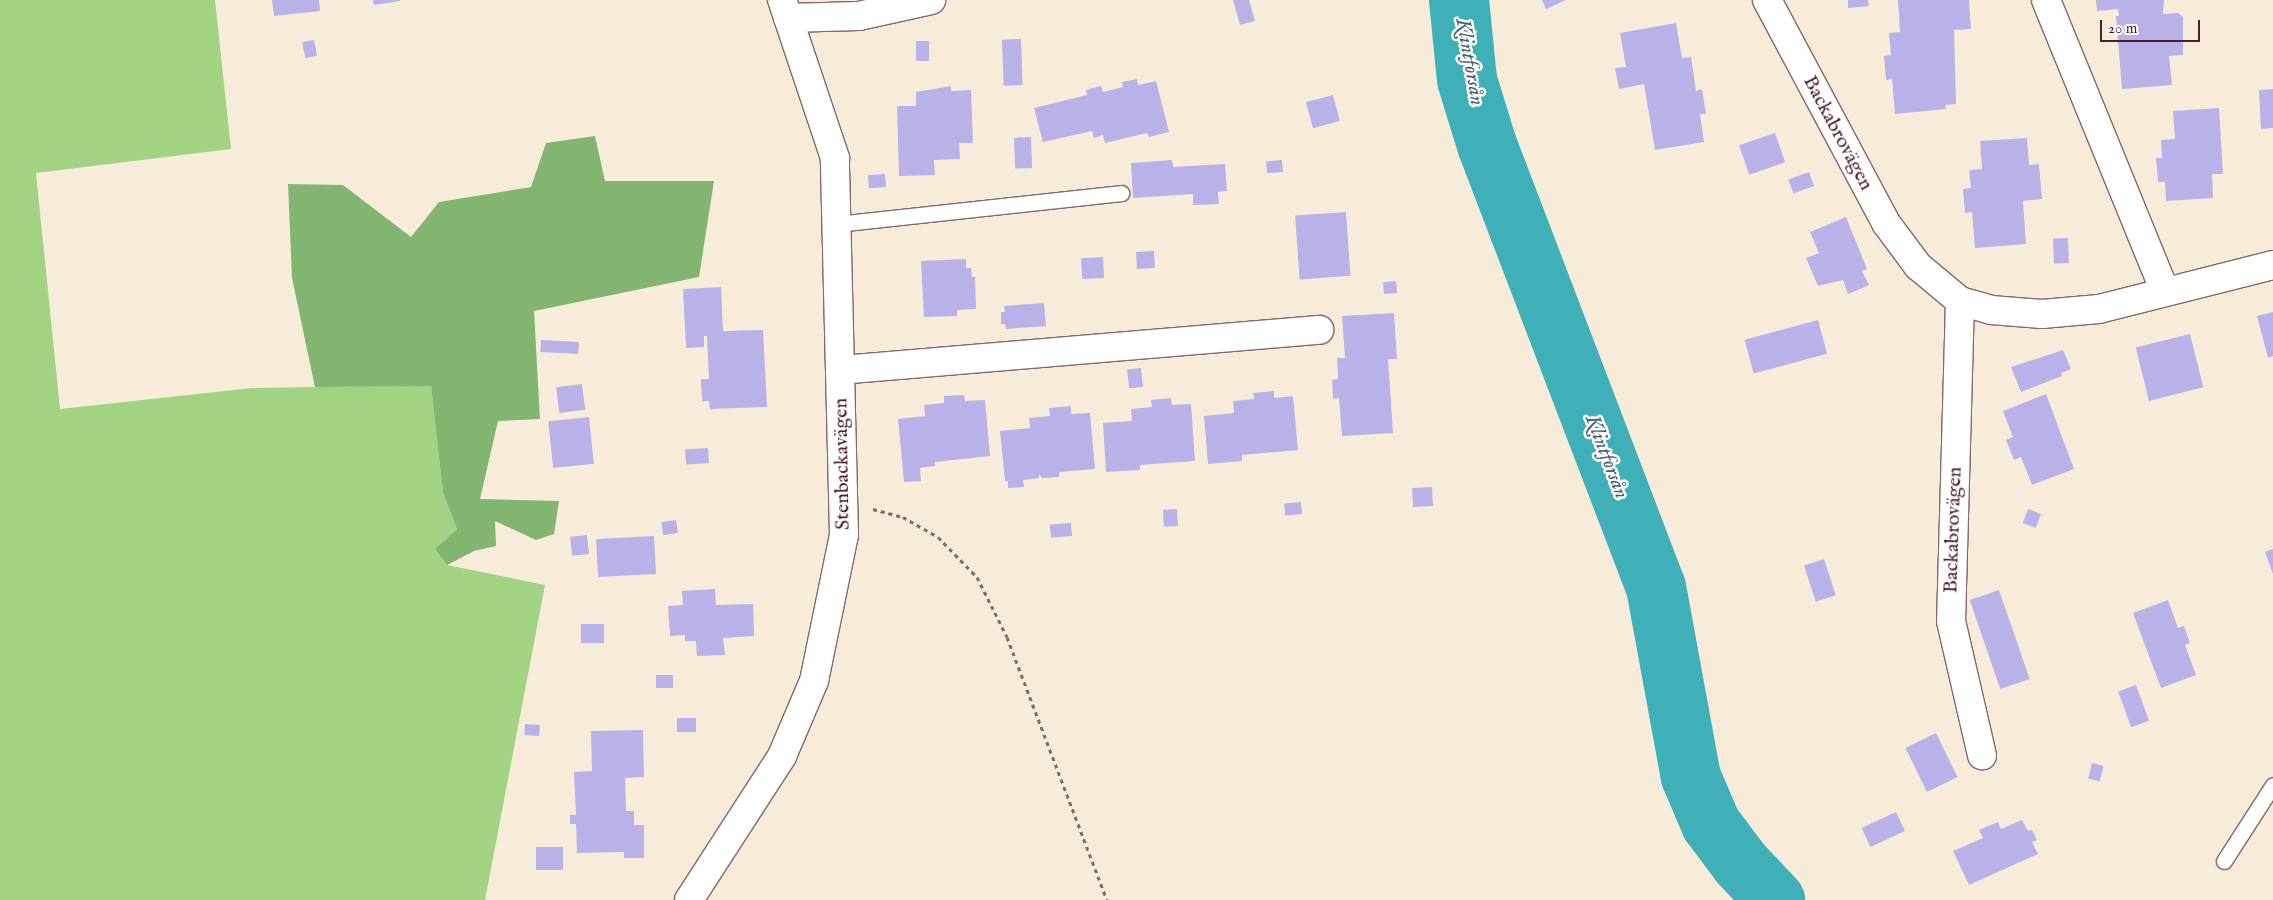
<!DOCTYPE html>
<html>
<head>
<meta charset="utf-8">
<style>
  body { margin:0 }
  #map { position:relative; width:2273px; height:900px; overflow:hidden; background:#f7ecda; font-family:"IM FELL English",serif }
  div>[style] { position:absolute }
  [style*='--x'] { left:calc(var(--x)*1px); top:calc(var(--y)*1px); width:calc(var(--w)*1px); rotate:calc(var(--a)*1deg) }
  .green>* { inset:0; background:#a2d382 }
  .forest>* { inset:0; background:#81b570 }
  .river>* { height:60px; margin:-30px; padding:0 30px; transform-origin:30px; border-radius:30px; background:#3fafb8 }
  .building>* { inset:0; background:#b9b2e8; transform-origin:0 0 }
  .path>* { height:3px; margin-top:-1.5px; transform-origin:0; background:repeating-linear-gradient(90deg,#876768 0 4px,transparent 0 8px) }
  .roads { filter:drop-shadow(1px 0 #876768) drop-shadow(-1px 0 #876768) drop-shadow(0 1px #876768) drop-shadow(0 -1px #876768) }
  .service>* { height:15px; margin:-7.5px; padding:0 7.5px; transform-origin:7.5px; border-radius:7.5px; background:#fff }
  .minor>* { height:28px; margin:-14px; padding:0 14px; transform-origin:14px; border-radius:14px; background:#fff }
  span { translate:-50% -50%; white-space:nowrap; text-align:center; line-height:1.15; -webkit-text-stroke:5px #fff; paint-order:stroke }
  .street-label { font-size:20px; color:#4a1f2b }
  .water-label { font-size:21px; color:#45606a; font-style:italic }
  .scale { position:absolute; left:2100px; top:20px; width:100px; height:22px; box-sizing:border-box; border:2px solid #4a1f2b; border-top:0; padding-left:6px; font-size:15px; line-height:18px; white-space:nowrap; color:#4a1f2b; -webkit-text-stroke:4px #fff; paint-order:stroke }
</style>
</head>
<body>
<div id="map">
  <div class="green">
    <i style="clip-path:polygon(0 0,215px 0,231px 149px,36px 173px,60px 409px,252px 388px,431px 385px,443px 493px,457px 529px,435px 549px,447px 565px,545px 585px,485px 900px,0 900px)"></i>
  </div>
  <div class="forest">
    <i style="clip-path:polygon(595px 136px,605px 181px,714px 181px,699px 277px,534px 311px,540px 419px,498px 421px,480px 499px,559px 501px,554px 534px,536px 540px,495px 521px,496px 546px,474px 551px,447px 565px,435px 549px,457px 529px,443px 493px,431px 386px,315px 387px,292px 278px,288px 184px,343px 185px,411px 237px,439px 202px,531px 187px,546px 143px)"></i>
  </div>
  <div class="river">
    <i style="--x:1459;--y:0;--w:80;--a:84.3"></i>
    <i style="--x:1467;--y:80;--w:68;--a:72.9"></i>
    <i style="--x:1487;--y:145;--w:473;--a:69.1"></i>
    <i style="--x:1656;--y:587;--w:193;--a:79.6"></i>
    <i style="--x:1691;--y:777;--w:51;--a:66.9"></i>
    <i style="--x:1711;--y:824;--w:50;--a:53.1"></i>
    <i style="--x:1741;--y:864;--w:50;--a:46.6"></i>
  </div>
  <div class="building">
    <i style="clip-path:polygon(272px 0,319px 0,320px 11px,274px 16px)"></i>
    <i style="clip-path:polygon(373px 0,400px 0,400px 1px,374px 5px)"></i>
    <i style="clip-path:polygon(1233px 0,1249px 0,1255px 21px,1240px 25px)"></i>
    <i style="clip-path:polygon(1542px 0,1566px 0,1546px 9px)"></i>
    <i style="clip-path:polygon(1848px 0,1868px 0,1869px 6px,1848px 8px)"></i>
    <i style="clip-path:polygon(1898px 0,1969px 0,1971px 29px,1954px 30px,1956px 104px,1945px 105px,1946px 109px,1895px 114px,1892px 79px,1886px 80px,1884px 56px,1891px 55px,1889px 33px,1900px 32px)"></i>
    <i style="clip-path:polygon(2096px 0,2164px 0,2163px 14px,2178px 13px,2183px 17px,2183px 55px,2169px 56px,2172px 85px,2122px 89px,2116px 16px,2119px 16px,2118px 9px,2097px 11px)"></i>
    <i style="clip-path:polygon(1676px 23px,1682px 58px,1691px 57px,1696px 91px,1702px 89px,1706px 114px,1700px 114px,1704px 142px,1655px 150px,1644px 84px,1619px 89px,1615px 68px,1626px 67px,1620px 33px)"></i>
    <i style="left:1021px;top:39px;width:46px;height:19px;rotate:88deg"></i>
    <i style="left:314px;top:40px;width:16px;height:12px;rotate:79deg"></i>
    <i style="left:929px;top:41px;width:20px;height:13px;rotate:90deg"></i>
    <i style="clip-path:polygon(1137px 79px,1138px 85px,1156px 81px,1169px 132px,1149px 137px,1147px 133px,1105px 143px,1103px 135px,1094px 138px,1092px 131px,1043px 142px,1034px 108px,1087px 95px,1086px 90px,1101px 86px,1103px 92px,1123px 87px,1122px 82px)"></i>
    <i style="clip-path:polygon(951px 86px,951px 91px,971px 90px,973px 143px,959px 143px,960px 159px,934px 160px,935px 175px,899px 176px,897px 106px,916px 106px,916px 92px)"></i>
    <i style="clip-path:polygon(2273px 89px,2273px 128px,2261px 129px,2259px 90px)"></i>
    <i style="left:1333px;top:95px;width:27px;height:28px;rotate:75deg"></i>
    <i style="clip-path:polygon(2219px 108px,2223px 174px,2212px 174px,2213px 198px,2166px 201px,2165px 182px,2158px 182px,2156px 158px,2162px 158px,2161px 140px,2175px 139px,2173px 111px)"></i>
    <i style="left:1775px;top:133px;width:31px;height:38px;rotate:71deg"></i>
    <i style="left:1031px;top:137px;width:31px;height:17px;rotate:88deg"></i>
    <i style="clip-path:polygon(2027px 138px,2029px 165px,2039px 164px,2042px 199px,2023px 201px,2026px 244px,1975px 248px,1972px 212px,1965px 213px,1963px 189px,1971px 188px,1969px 170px,1982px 169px,1980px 141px)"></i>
    <i style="clip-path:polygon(1172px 160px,1173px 167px,1225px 164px,1227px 191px,1218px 192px,1219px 204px,1193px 205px,1193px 194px,1133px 198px,1131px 163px)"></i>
    <i style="left:1282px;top:160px;width:12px;height:16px;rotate:85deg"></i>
    <i style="left:1809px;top:172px;width:15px;height:22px;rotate:70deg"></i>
    <i style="left:885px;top:174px;width:13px;height:17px;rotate:86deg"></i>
    <i style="left:1346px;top:212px;width:64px;height:51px;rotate:86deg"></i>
    <i style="clip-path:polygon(1846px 217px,1867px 269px,1862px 271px,1869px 285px,1848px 294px,1843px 280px,1818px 286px,1806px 258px,1819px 253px,1810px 232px)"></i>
    <i style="left:2068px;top:238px;width:25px;height:15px;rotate:88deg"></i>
    <i style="left:1154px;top:251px;width:17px;height:18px;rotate:87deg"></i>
    <i style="left:1103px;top:257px;width:21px;height:22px;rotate:87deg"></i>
    <i style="clip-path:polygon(966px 259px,966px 268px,971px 268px,972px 277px,975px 277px,976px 309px,957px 310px,957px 316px,924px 317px,921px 261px)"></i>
    <i style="left:1396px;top:281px;width:12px;height:13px;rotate:85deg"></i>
    <i style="clip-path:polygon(721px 287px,723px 331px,763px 330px,767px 407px,710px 409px,709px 401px,702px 401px,701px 379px,709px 379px,707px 336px,704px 336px,704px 347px,686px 348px,683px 289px)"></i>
    <i style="clip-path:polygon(1044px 303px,1046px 326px,1006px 329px,1005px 324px,1001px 324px,1001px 312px,1005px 312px,1004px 306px)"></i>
    <i style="clip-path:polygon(2273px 312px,2273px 356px,2268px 358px,2257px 316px)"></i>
    <i style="clip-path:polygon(1394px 313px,1397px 359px,1388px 359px,1393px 433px,1342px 436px,1339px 398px,1333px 399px,1332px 380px,1338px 379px,1337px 358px,1345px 358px,1342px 316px)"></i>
    <i style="left:1818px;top:320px;width:35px;height:76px;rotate:75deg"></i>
    <i style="left:2190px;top:334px;width:55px;height:56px;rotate:76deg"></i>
    <i style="left:541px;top:340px;width:38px;height:12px;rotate:3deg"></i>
    <i style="clip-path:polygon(2063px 350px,2071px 369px,2061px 373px,2062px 376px,2021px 392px,2011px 367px)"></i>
    <i style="left:1141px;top:368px;width:19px;height:14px;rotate:84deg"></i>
    <i style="left:582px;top:384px;width:26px;height:26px;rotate:83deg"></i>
    <i style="clip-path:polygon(1274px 391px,1274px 398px,1293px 396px,1298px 450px,1242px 455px,1242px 461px,1208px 464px,1204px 416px,1234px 413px,1233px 401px,1254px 399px,1253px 393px)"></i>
    <i style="clip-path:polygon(2046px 394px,2074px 469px,2032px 485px,2021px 457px,2014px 460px,2006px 440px,2013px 437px,2003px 411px)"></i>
    <i style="clip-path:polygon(964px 395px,965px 401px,985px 400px,990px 456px,935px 462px,935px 466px,920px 468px,921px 481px,904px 482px,898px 419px,925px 416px,924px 405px,944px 403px,944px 396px)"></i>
    <i style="clip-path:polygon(1171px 398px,1172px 405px,1191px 404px,1195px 461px,1140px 465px,1140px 470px,1106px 472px,1103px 423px,1132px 421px,1131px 409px,1152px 407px,1151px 400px)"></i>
    <i style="clip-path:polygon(1071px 406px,1071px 414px,1090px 413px,1095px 469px,1059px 472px,1059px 477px,1042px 478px,1039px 474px,1039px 478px,1023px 480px,1024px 487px,1008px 488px,1008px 481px,1005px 481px,1000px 431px,1030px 428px,1029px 418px,1050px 416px,1049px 408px)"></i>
    <i style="left:589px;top:417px;width:47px;height:41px;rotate:84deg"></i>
    <i style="left:708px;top:448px;width:15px;height:23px;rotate:86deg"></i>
    <i style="left:1432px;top:487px;width:19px;height:20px;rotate:87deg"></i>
    <i style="left:1301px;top:502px;width:12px;height:17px;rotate:85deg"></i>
    <i style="left:1177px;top:509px;width:17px;height:14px;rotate:87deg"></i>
    <i style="left:2028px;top:509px;width:14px;height:15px;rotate:21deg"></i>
    <i style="left:676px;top:520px;width:13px;height:15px;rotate:81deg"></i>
    <i style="left:1071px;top:523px;width:13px;height:21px;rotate:86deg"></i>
    <i style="left:587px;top:535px;width:19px;height:17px;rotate:84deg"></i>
    <i style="left:654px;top:536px;width:38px;height:58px;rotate:87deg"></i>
    <i style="clip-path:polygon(2273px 549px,2273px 574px,2265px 552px)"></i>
    <i style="left:1824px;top:559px;width:38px;height:21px;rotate:72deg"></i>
    <i style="clip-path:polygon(715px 589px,716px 605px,753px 604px,754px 636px,723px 638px,725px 655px,697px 656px,696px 641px,685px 641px,685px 635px,670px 636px,668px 606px,683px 605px,682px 591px)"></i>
    <i style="left:1999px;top:590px;width:94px;height:31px;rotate:71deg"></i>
    <i style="clip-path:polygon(2168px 600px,2178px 628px,2184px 626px,2190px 643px,2185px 645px,2196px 675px,2161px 688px,2133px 613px)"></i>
    <i style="left:604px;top:624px;width:19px;height:23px;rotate:90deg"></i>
    <i style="left:673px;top:675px;width:13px;height:17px;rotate:90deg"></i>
    <i style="left:2136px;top:685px;width:38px;height:19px;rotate:70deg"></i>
    <i style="left:696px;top:718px;width:14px;height:19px;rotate:90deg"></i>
    <i style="left:525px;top:724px;width:15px;height:11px;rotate:4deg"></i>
    <i style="clip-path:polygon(643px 730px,644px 777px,625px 778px,626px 811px,634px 811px,634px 825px,644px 825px,644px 858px,624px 858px,624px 852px,577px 853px,576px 824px,570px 824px,570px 815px,576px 815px,574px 772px,592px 771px,591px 731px)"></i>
    <i style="left:1936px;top:733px;width:49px;height:34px;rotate:64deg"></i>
    <i style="left:2092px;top:763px;width:12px;height:16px;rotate:14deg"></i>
    <i style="left:1896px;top:812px;width:21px;height:38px;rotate:65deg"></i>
    <i style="clip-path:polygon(2022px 820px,2028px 831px,2032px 830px,2037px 840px,2032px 842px,2038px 854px,1969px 885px,1953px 851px,1983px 838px,1979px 830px,1998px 822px,2001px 829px)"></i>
    <i style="left:563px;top:847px;width:23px;height:27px;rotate:90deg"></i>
  </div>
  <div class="path">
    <i style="--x:873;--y:509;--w:31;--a:15"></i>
    <i style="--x:903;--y:517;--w:40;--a:29.7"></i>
    <i style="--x:938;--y:537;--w:56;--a:45.7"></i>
    <i style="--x:977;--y:577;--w:67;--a:63.4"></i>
    <i style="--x:1007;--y:637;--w:281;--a:69.2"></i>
  </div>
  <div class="roads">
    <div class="service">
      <i style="--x:837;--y:224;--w:286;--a:-6.2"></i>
      <i style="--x:2224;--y:861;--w:90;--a:-57.2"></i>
    </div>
    <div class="minor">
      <i style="--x:1767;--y:0;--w:253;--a:61.9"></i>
      <i style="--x:1886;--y:223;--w:54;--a:53.3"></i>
      <i style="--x:1918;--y:266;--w:55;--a:39.8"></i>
      <i style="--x:1960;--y:301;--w:32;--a:16"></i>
      <i style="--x:1991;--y:310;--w:51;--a:4.5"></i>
      <i style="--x:2042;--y:314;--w:57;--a:-5"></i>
      <i style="--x:2099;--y:309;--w:179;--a:-14.2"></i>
      <i style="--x:2046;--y:0;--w:314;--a:67.8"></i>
      <i style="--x:788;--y:18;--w:71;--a:-1.6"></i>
      <i style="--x:859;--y:16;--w:74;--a:-12.5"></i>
      <i style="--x:1960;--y:301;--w:320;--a:91.6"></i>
      <i style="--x:1951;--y:621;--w:138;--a:77"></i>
      <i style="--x:841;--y:370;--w:480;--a:-4.8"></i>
      <i style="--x:689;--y:900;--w:171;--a:-57.1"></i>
      <i style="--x:782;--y:756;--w:82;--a:-66.9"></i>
      <i style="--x:814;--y:681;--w:149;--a:-78.4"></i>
      <i style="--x:844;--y:535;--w:377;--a:-91.4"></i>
      <i style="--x:835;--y:158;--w:167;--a:-108.5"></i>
    </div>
  </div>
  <div class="street-label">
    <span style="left:1838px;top:133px;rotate:62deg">Backabrovägen</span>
    <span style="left:842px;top:464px;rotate:-91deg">Stenbackavägen</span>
    <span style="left:1953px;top:530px;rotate:-88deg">Backabrovägen</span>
  </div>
  <div class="water-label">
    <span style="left:1469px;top:62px;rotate:80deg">Klintforsån</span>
    <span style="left:1606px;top:457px;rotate:69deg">Klintforsån</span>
  </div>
  <div class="scale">20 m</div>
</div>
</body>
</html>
